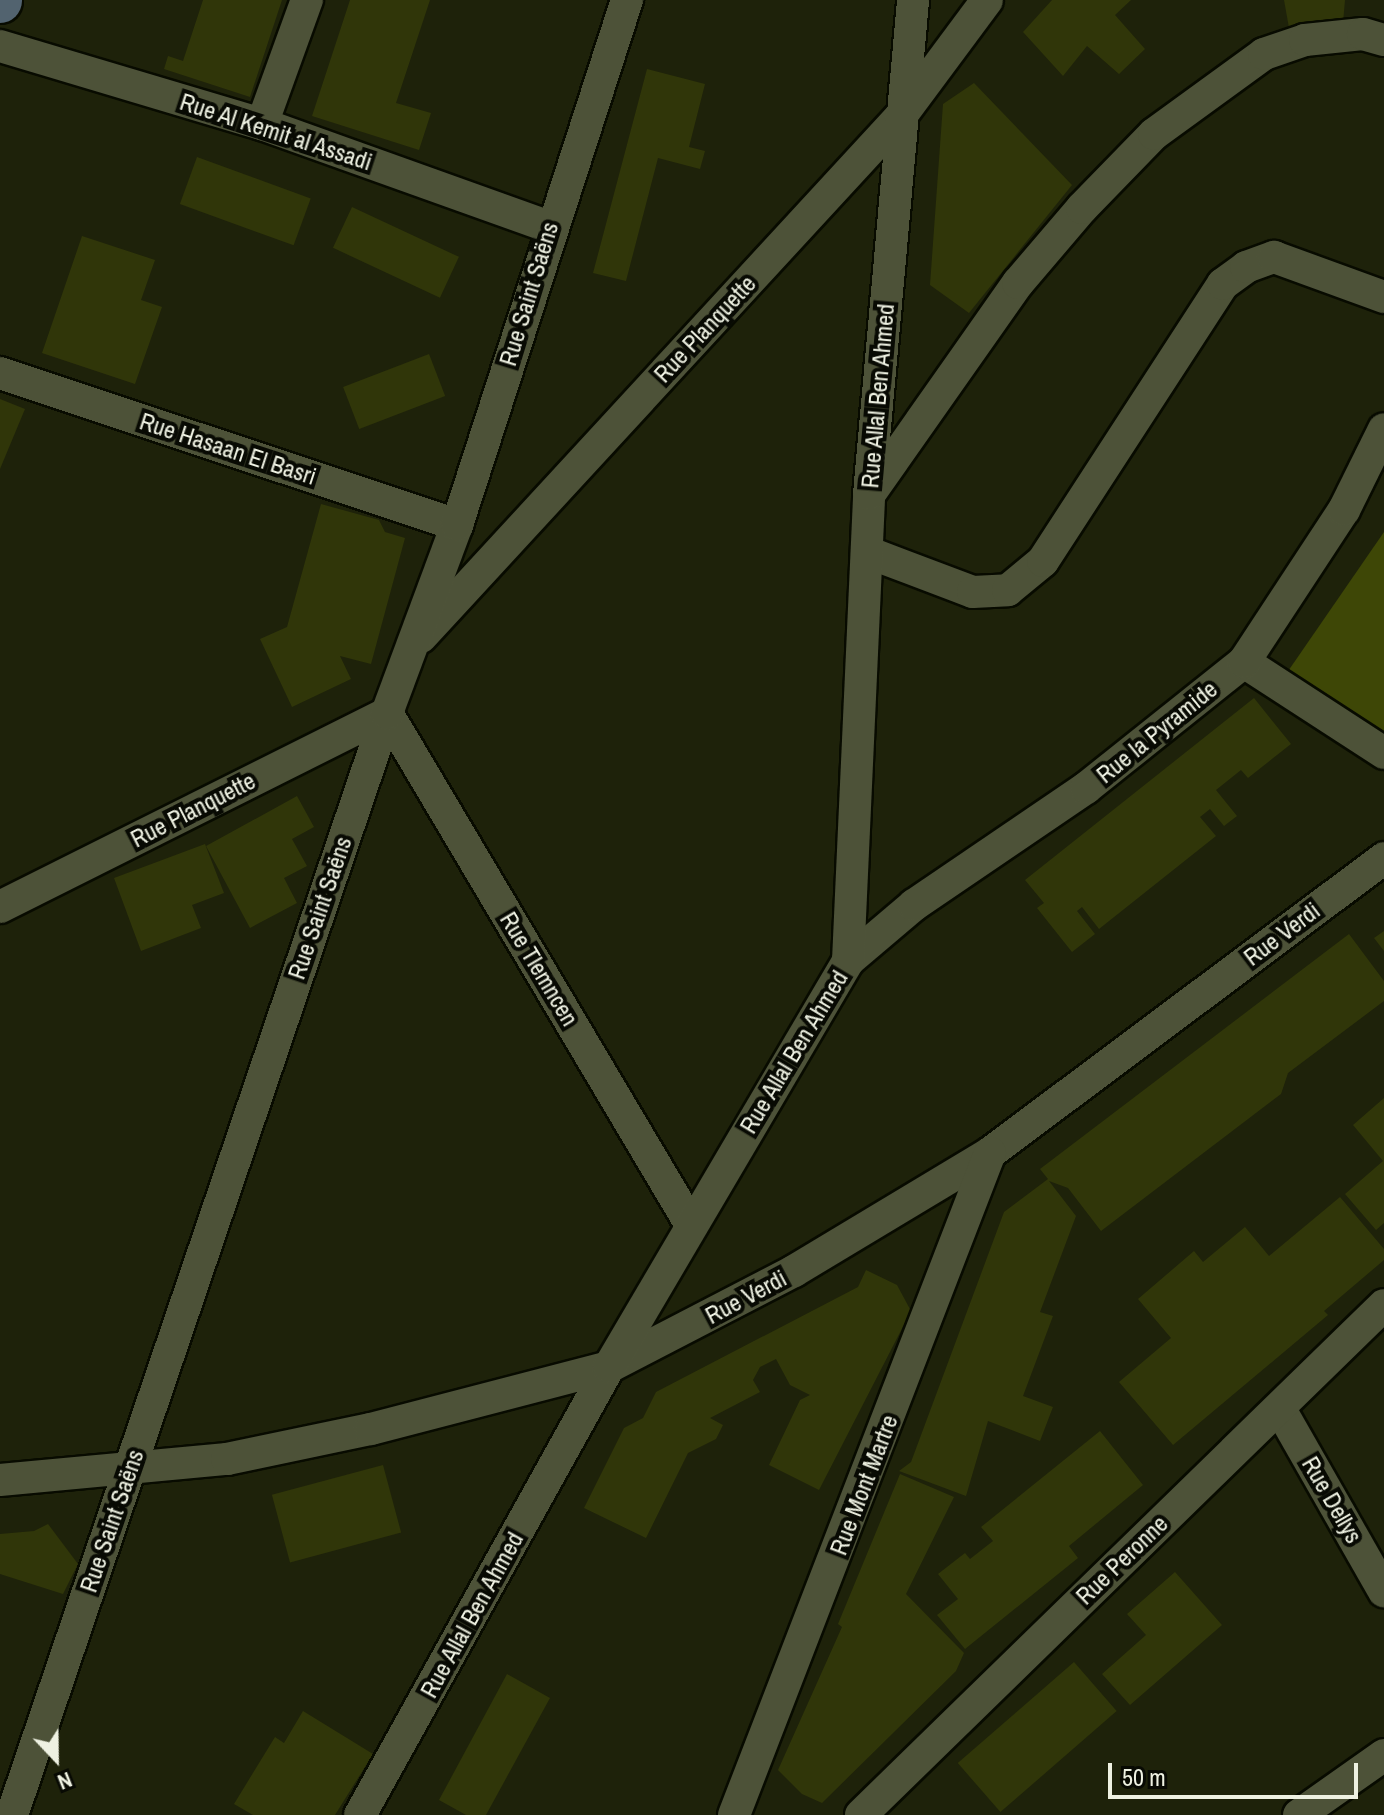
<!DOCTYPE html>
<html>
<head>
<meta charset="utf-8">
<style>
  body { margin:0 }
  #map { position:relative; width:1384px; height:1815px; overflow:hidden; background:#1e220a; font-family:"Archivo Narrow",sans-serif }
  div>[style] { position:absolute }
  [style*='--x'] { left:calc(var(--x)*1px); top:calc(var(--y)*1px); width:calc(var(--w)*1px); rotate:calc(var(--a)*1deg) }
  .green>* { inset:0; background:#3e4706 }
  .building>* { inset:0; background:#303609; transform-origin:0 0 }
  .roads { filter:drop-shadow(2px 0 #080b00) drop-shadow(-2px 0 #080b00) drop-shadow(0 2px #080b00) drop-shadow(0 -2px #080b00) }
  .minor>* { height:32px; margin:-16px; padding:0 16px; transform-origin:16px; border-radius:16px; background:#4d5238 }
  .secondary>* { height:44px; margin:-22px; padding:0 22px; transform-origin:22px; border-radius:22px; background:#52636f }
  span { translate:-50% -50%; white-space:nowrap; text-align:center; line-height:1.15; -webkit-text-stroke:8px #080a03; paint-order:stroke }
  .street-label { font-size:24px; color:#eef1e2 }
  .north { position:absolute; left:16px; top:1719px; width:80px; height:80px; -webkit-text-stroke:6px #080a03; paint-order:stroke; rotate:158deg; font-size:22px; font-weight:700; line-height:32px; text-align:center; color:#eef1e2 }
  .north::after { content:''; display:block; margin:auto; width:28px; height:36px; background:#eef1e2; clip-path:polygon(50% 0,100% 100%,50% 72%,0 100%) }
  .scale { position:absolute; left:1108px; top:1763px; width:250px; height:36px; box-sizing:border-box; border:4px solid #eef1e2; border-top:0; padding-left:10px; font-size:24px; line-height:28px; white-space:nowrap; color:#eef1e2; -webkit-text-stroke:6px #080a03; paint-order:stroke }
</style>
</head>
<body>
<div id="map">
  <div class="green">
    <i style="clip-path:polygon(1384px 532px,1384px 741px,1284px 677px)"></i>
  </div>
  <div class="building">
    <i style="clip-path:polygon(203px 0,282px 0,250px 97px,164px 69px,168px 56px,183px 61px)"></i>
    <i style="clip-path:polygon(350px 0,430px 0,396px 103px,431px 113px,419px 150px,312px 116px)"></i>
    <i style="clip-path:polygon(1052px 0,1131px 0,1115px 15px,1145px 49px,1119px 74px,1087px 46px,1063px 76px,1023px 32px)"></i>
    <i style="clip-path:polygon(1284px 0,1345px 0,1343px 23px,1291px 39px)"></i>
    <i style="clip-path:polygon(647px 69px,705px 84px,689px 147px,705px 151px,700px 169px,658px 158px,626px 281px,593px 273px)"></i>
    <i style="clip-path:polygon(974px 83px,1072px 185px,969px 313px,930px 285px,943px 104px)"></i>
    <i style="left:197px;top:157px;width:121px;height:50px;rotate:20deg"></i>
    <i style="left:352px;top:207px;width:118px;height:45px;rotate:25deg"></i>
    <i style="clip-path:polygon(82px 236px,155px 260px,141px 300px,162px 307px,135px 384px,42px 353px)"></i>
    <i style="left:429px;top:354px;width:45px;height:92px;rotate:69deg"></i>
    <i style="clip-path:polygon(0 399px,25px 409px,0 469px)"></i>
    <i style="clip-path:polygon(321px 504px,379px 520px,385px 532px,405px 538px,371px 664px,340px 656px,351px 679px,292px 707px,260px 639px,287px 627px)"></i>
    <i style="clip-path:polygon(1254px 698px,1291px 744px,1248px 778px,1241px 770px,1216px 790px,1237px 816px,1224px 826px,1210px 809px,1200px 817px,1216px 836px,1099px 929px,1082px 907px,1077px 911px,1095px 934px,1072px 952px,1037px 908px,1044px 903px,1025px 880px)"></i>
    <i style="clip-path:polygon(297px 796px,314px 827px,292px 839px,307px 866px,284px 878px,297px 903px,250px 928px,206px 846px)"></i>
    <i style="clip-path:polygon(205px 844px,224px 893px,192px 905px,201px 928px,141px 951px,114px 878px)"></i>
    <i style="clip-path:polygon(1384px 931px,1384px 951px,1374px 938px)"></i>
    <i style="clip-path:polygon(1349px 934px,1384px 981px,1384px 1001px,1288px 1073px,1281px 1094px,1101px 1231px,1068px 1188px,1049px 1181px,1076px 1216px,1040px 1312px,1053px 1316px,1023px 1396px,1053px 1407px,1040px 1441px,988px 1421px,966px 1496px,899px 1471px,911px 1462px,1004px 1212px,1048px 1179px,1040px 1169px)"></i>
    <i style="clip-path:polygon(1384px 1098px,1384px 1223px,1376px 1230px,1345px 1194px,1383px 1161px,1353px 1125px)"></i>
    <i style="clip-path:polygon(1340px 1197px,1384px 1249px,1384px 1260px,1324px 1311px,1328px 1315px,1173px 1445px,1119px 1382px,1171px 1338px,1138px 1299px,1194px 1251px,1203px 1262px,1245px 1227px,1269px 1256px)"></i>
    <i style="clip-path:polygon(866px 1270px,897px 1285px,911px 1311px,819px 1490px,769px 1465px,800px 1400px,810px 1395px,790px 1385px,776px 1359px,760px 1367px,753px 1380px,760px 1392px,710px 1418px,723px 1425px,716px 1439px,688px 1453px,646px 1538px,584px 1508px,624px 1428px,643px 1418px,656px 1392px,858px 1287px)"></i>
    <i style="clip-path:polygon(1100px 1431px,1143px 1485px,1069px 1546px,1078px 1558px,965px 1649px,937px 1615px,958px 1599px,938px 1574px,965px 1553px,970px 1559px,993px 1541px,981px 1527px)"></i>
    <i style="left:383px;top:1465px;width:70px;height:115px;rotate:75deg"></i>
    <i style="clip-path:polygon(900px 1474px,954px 1497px,906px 1594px,964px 1653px,956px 1671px,822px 1803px,802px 1794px,778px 1770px,842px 1627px,838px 1624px)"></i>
    <i style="clip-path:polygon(48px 1524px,78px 1564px,63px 1594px,0 1574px,0 1534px,34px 1531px)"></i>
    <i style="clip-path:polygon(1175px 1572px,1222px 1625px,1130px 1705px,1102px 1674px,1146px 1635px,1127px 1614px)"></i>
    <i style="left:1074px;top:1662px;width:65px;height:154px;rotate:49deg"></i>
    <i style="clip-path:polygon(507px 1674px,550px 1698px,486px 1815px,466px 1815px,439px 1800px)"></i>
    <i style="clip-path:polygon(303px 1711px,373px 1754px,335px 1815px,253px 1815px,234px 1804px,275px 1737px,284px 1743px)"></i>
  </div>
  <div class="roads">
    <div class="minor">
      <i style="--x:0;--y:46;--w:273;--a:16.6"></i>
      <i style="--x:262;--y:124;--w:306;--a:19.7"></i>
      <i style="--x:262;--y:124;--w:132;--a:-70.1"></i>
      <i style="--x:0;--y:373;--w:482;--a:18.4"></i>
      <i style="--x:871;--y:492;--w:256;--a:-54.9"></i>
      <i style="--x:1018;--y:283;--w:99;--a:-49.5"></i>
      <i style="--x:1082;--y:208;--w:103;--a:-45.8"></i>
      <i style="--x:1154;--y:134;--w:136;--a:-36"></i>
      <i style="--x:1264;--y:54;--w:43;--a:-18.9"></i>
      <i style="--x:1305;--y:40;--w:58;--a:-5.9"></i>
      <i style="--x:1363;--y:34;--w:22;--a:16"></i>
      <i style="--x:867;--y:552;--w:113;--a:20.7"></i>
      <i style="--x:973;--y:592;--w:35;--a:-3"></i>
      <i style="--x:1008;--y:590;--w:45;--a:-39.6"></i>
      <i style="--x:1043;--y:561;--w:330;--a:-57"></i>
      <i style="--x:1223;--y:284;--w:29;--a:-36"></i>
      <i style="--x:1246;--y:267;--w:30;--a:-20"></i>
      <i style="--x:1274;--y:257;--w:117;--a:20"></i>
      <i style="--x:421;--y:637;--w:708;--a:-47.35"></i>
      <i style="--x:901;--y:116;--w:144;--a:-53.4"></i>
      <i style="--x:1244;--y:662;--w:167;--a:33"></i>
      <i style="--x:387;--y:713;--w:595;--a:59.3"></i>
      <i style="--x:0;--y:907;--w:433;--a:-26.6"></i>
      <i style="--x:848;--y:961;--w:87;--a:-40.3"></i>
      <i style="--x:914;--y:905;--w:208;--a:-34.2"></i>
      <i style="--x:1086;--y:788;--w:202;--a:-38.6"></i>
      <i style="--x:1244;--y:662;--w:182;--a:-56.7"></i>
      <i style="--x:1344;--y:510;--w:90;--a:-63.7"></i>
      <i style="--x:1280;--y:1409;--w:210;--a:60.3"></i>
      <i style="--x:0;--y:1480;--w:228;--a:-5.3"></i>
      <i style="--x:227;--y:1459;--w:147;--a:-11.8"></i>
      <i style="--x:371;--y:1429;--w:246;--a:-14.6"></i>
      <i style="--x:609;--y:1367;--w:208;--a:-27.4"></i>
      <i style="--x:794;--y:1271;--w:229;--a:-31"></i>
      <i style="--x:990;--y:1153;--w:492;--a:-36.8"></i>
      <i style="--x:12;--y:1815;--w:1164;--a:-71.21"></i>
      <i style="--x:387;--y:713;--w:201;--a:-69.6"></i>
      <i style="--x:457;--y:525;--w:552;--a:-72.06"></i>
      <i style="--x:360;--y:1815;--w:513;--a:-60.93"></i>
      <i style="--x:609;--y:1367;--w:471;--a:-59.5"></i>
      <i style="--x:848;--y:961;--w:467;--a:-87.4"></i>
      <i style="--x:869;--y:494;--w:496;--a:-84.9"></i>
      <i style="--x:734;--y:1815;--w:710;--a:-68.86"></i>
      <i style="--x:861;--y:1815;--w:730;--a:-44.28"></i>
      <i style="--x:1299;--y:1815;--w:104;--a:-35.2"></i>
    </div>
    <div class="secondary">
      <i style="--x:0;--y:1;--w:1;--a:-90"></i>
    </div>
  </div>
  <div class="street-label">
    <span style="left:276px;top:132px;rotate:18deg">Rue Al Kemit al Assadi</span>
    <span style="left:529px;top:294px;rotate:-73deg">Rue Saint Saëns</span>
    <span style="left:705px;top:329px;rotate:-47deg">Rue Planquette</span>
    <span style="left:878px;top:396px;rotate:-85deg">Rue Allal Ben Ahmed</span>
    <span style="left:228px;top:449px;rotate:18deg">Rue Hasaan El Basri</span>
    <span style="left:1157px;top:732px;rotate:-39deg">Rue la Pyramide</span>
    <span style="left:193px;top:810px;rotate:-27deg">Rue Planquette</span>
    <span style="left:320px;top:908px;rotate:-71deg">Rue Saint Saëns</span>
    <span style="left:1282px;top:934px;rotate:-37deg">Rue Verdi</span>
    <span style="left:539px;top:969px;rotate:59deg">Rue Tlemncen</span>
    <span style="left:794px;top:1052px;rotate:-59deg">Rue Allal Ben Ahmed</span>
    <span style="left:746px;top:1297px;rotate:-28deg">Rue Verdi</span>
    <span style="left:864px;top:1485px;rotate:-69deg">Rue Mont Martre</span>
    <span style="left:1332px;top:1500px;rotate:60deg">Rue Dellys</span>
    <span style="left:112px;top:1521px;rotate:-71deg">Rue Saint Saëns</span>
    <span style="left:1122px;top:1560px;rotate:-44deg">Rue Peronne</span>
    <span style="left:472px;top:1615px;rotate:-61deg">Rue Allal Ben Ahmed</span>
  </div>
  <div class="north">N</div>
  <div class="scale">50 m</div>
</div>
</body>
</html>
